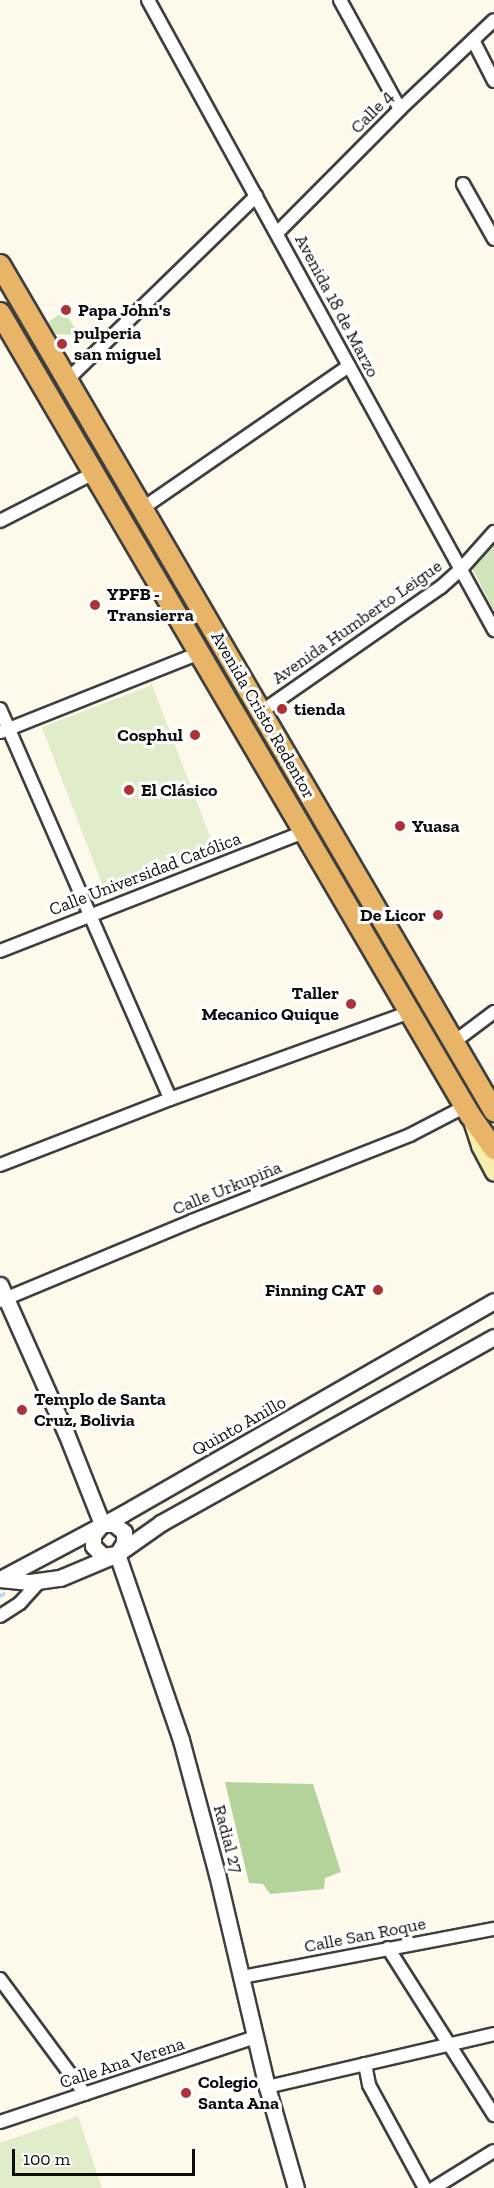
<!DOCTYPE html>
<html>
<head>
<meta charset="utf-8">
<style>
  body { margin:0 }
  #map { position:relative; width:494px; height:2188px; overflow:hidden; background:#fdfaec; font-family:"Zilla Slab",serif }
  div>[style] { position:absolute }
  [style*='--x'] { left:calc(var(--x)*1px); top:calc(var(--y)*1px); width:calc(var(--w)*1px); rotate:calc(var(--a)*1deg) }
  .green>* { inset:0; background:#d0e4ba }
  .forest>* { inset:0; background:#b4d39b }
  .pitch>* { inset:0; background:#e0ecca; transform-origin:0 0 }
  .stream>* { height:4px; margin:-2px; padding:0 2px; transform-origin:2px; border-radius:2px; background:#b6daef }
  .roads { filter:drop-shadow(2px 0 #3f3f3f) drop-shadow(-2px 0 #3f3f3f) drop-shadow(0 2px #3f3f3f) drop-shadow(0 -2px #3f3f3f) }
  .minor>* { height:12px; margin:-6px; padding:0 6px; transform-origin:6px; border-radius:6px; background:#fff }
  .tertiary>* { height:15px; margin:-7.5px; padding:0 7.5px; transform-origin:7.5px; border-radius:7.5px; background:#fff }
  .secondary>* { height:16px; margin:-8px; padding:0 8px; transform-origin:8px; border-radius:8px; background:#f7eeae }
  .trunk>* { height:20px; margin:-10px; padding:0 10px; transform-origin:10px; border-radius:10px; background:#e8b568 }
  .dots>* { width:16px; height:16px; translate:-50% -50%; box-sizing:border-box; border:3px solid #fff; border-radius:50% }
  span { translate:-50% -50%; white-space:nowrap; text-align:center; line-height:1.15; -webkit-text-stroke:6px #fff; paint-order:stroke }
  .street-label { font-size:18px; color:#0c0c0c }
  .poi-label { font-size:18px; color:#0c0c0c; font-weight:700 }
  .left { translate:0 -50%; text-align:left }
  .right { translate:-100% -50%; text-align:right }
  .scale { position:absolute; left:12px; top:2149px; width:183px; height:27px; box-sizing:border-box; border:3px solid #0c0c0c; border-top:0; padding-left:8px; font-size:18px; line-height:21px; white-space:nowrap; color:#0c0c0c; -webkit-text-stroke:4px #fff; paint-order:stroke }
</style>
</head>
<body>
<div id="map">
  <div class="green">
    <i style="clip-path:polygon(64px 311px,77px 332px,73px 335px,53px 334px,47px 323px)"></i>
    <i style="clip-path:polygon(494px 541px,494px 611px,471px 566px)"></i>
  </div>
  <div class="forest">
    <i style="clip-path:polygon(225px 1782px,313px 1784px,341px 1872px,325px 1878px,324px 1889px,270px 1894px,263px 1884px,249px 1883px)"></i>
  </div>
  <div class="pitch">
    <i style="left:152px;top:685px;width:180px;height:118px;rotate:69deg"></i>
    <i style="clip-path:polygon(78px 2116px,102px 2188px,0 2188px,0 2143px)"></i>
  </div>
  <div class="stream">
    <i style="--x:0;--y:1596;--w:4;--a:-27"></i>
  </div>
  <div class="roads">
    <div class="minor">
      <i style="--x:148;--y:0;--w:719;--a:61.22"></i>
      <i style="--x:340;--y:0;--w:124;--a:61.2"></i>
      <i style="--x:473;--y:40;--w:46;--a:62.9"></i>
      <i style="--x:463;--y:184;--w:63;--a:60.6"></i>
      <i style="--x:277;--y:233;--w:175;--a:-45.2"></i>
      <i style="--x:400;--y:109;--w:129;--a:-43.4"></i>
      <i style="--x:67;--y:380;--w:264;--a:-44.2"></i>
      <i style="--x:143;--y:508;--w:250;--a:-34.6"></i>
      <i style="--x:0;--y:521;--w:106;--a:-27.1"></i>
      <i style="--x:0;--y:709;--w:425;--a:66.4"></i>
      <i style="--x:261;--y:712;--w:219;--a:-34.8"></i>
      <i style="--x:441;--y:587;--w:27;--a:-42"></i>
      <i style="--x:461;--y:569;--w:50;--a:-48.3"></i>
      <i style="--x:1;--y:732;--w:214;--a:-21.7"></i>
      <i style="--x:0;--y:951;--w:326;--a:-21.4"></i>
      <i style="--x:454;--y:1042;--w:50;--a:-36.9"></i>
      <i style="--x:0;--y:1165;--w:182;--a:-21.2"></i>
      <i style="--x:170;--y:1099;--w:255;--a:-19.9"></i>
      <i style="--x:0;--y:1301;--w:208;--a:-22.6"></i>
      <i style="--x:192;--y:1221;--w:234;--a:-21.5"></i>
      <i style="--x:410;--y:1135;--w:63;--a:-27.4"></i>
      <i style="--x:0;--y:1616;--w:24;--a:-33"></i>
      <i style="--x:20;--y:1603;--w:31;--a:-48"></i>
      <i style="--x:388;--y:1948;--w:198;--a:57.6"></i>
      <i style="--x:242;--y:1977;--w:257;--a:-10.8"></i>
      <i style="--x:0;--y:1979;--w:143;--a:53.5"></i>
      <i style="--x:365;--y:2064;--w:21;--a:79"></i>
      <i style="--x:369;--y:2085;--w:117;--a:61.5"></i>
      <i style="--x:267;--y:2087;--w:233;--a:-13.1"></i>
      <i style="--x:0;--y:2122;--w:270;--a:-18.4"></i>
      <i style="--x:434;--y:2188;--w:70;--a:-31.7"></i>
    </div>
    <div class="tertiary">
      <i style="--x:0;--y:1285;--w:162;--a:66"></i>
      <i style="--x:66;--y:1433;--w:98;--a:68.4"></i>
      <i style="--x:102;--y:1524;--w:12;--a:0"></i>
      <i style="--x:114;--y:1524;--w:13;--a:39"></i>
      <i style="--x:124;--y:1532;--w:11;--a:90"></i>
      <i style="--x:124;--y:1543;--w:13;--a:122"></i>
      <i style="--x:117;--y:1554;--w:197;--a:71"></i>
      <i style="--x:181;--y:1740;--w:139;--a:75"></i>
      <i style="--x:217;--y:1874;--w:219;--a:76.8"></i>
      <i style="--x:267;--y:2087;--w:105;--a:74"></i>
      <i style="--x:102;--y:1524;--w:14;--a:129"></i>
      <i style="--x:93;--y:1535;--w:11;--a:90"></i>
      <i style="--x:93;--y:1546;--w:14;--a:45"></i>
      <i style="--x:103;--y:1556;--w:12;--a:-9"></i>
      <i style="--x:0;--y:1579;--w:140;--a:-28"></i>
      <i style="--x:124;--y:1513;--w:426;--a:-29.8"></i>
      <i style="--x:0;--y:1579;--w:30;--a:6"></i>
      <i style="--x:30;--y:1582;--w:30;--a:-8"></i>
      <i style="--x:60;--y:1578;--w:62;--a:-22.8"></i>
      <i style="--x:117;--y:1554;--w:54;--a:-35.2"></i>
      <i style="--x:161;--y:1523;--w:381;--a:-29.2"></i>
    </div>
    <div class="secondary">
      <i style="--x:473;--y:1124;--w:23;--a:72"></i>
      <i style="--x:480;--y:1146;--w:30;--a:62"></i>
    </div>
    <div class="trunk">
      <i style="--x:0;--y:265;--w:980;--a:59.72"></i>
      <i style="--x:0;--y:313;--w:930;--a:59.63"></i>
      <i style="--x:470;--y:1115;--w:42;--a:54.8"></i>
    </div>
  </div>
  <div class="dots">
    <i style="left:66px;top:310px;background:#ad3238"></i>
    <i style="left:62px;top:344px;background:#ad3238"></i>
    <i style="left:95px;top:605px;background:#ad3238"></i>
    <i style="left:282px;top:709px;background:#ad3238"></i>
    <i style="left:195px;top:735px;background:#ad3238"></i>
    <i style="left:129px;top:790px;background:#ad3238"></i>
    <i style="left:400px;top:826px;background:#ad3238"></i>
    <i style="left:438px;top:915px;background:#ad3238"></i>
    <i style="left:351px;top:1004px;background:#ad3238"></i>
    <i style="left:378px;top:1290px;background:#ad3238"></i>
    <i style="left:22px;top:1410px;background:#ad3238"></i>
    <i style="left:186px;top:2093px;background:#ad3238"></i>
  </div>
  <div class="street-label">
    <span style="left:372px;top:112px;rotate:-45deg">Calle 4</span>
    <span style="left:337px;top:306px;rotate:62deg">Avenida 18 de Marzo</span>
    <span style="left:357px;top:622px;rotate:-35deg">Avenida Humberto Leigue</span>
    <span style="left:263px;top:715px;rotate:60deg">Avenida Cristo Redentor</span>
    <span style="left:145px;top:874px;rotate:-21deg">Calle Universidad Católica</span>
    <span style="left:227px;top:1188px;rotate:-22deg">Calle Urkupiña</span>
    <span style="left:239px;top:1426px;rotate:-29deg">Quinto Anillo</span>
    <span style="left:228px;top:1839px;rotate:75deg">Radial 27</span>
    <span style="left:365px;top:1935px;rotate:-11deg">Calle San Roque</span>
    <span style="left:122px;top:2063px;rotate:-18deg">Calle Ana Verena</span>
  </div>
  <div class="poi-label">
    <span class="left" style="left:78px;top:310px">Papa John's</span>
    <span class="left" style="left:74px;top:344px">pulperia<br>san miguel</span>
    <span class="left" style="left:107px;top:605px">YPFB -<br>Transierra</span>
    <span class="left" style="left:294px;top:709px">tienda</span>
    <span class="right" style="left:183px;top:735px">Cosphul</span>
    <span class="left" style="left:141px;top:790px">El Clásico</span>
    <span class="left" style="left:412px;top:826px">Yuasa</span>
    <span class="right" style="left:426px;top:915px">De Licor</span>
    <span class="right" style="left:339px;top:1004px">Taller<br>Mecanico Quique</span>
    <span class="right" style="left:366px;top:1290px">Finning CAT</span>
    <span class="left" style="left:34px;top:1410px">Templo de Santa<br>Cruz, Bolivia</span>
    <span class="left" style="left:198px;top:2093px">Colegio<br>Santa Ana</span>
  </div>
  <div class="scale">100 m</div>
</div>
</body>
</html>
